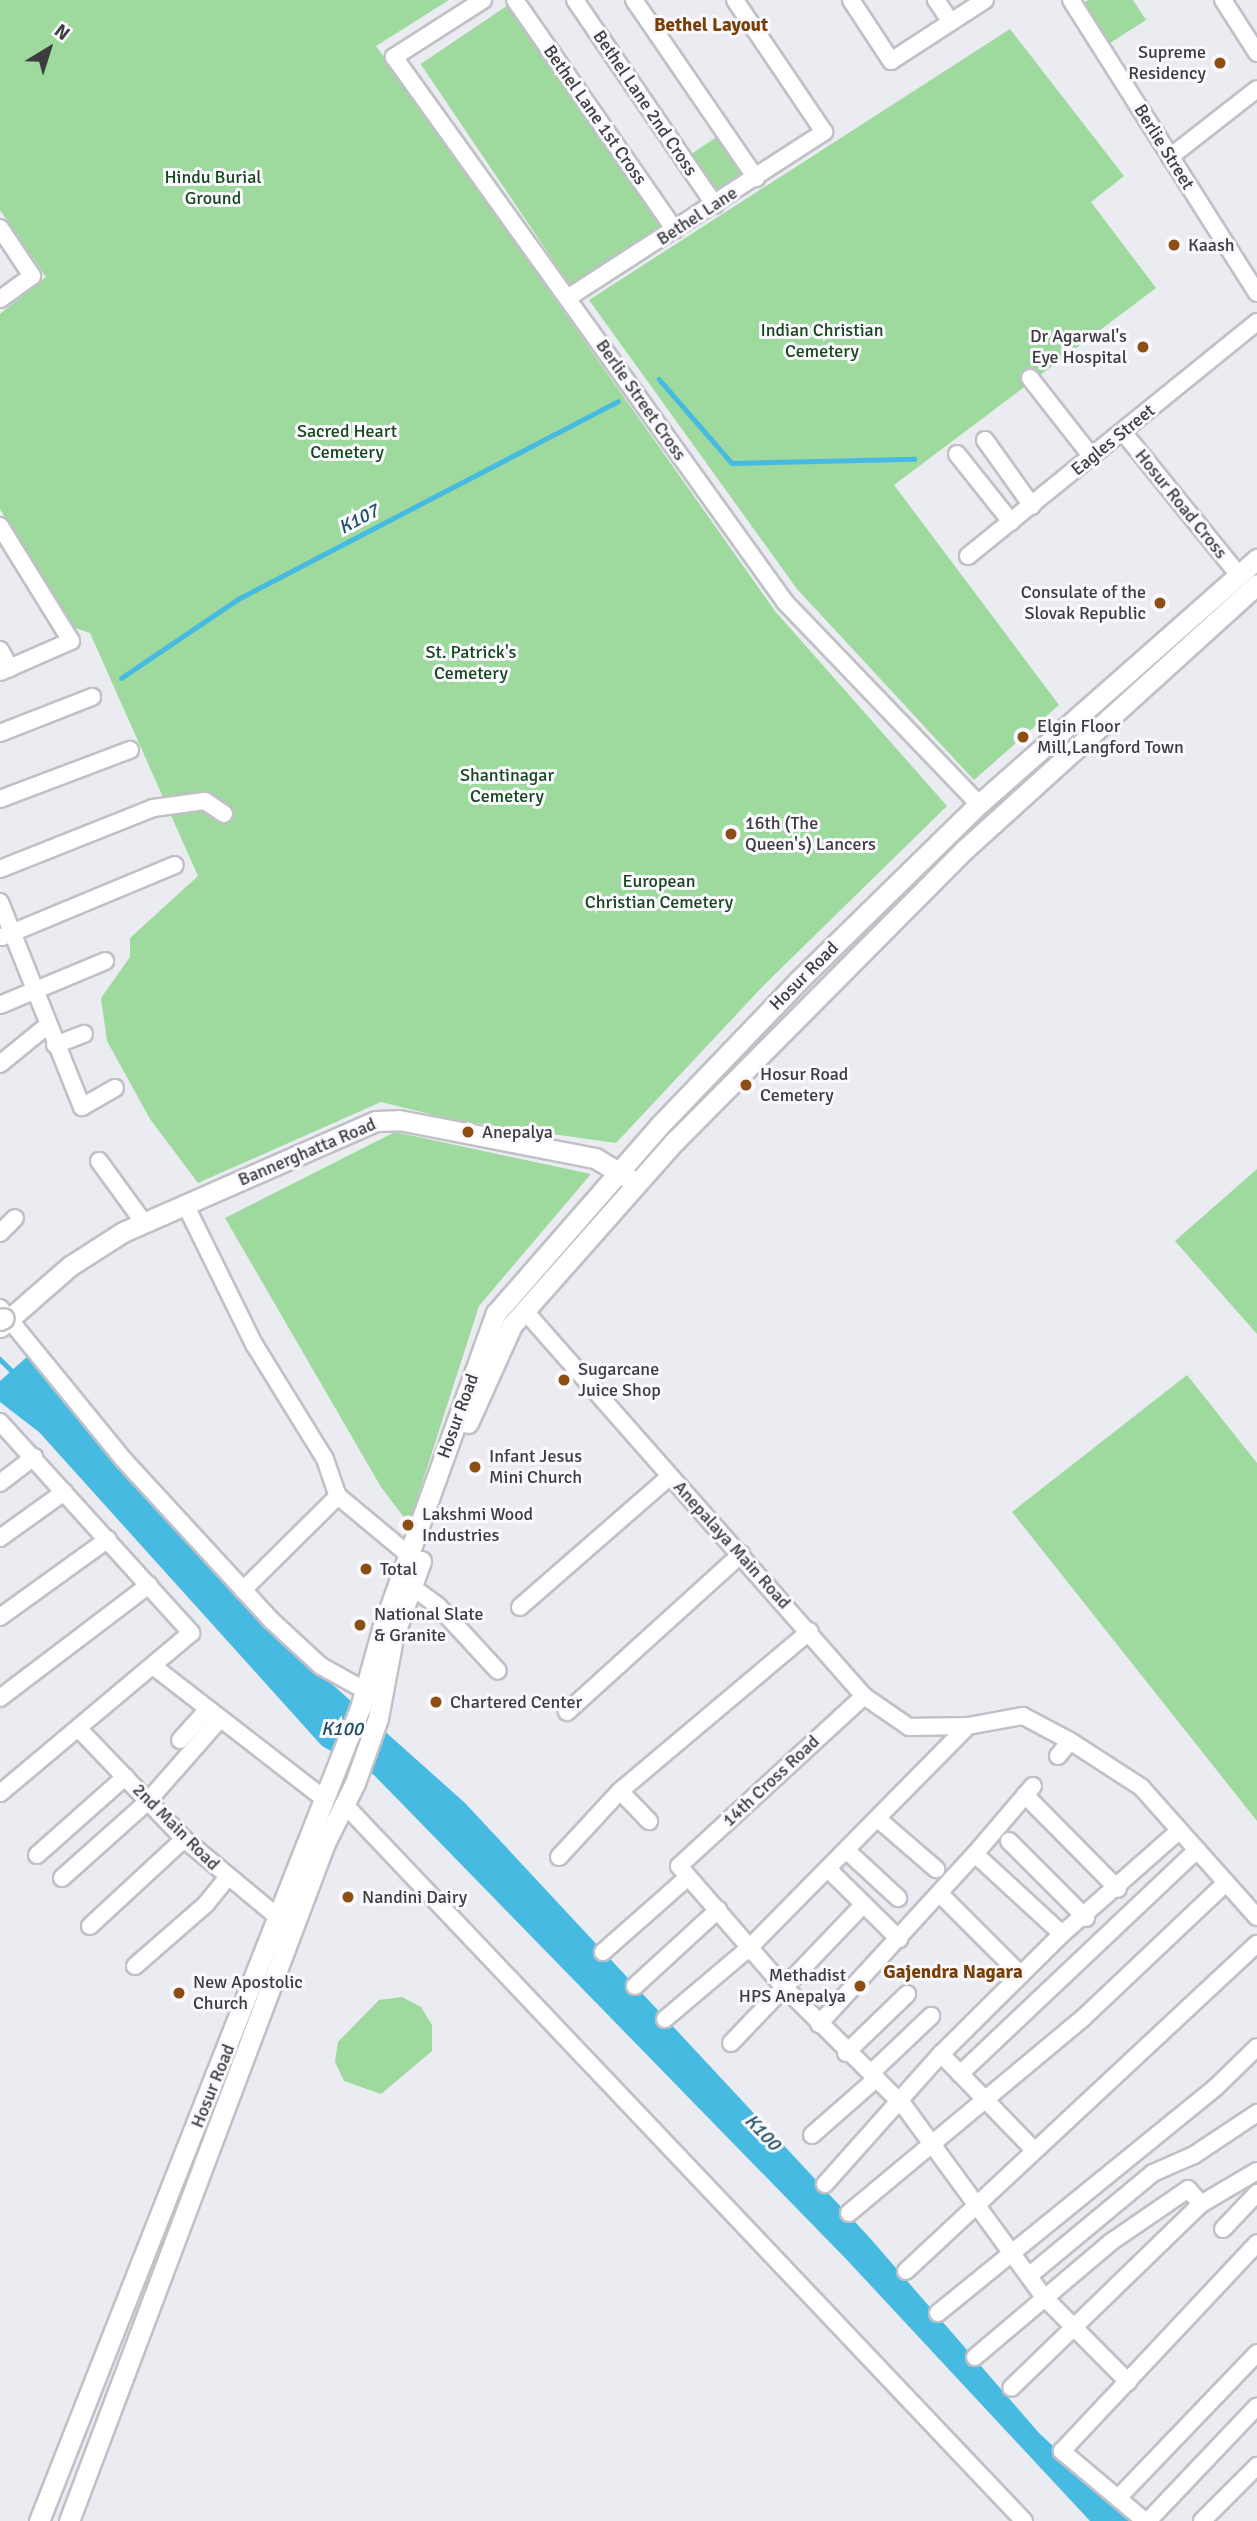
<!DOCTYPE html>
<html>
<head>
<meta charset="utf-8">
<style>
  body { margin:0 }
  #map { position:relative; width:1257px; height:2521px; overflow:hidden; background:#ebebf2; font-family:Signika,sans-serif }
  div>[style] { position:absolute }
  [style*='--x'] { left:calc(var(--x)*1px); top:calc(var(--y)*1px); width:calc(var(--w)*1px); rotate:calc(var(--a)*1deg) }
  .green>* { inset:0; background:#9ed99e; transform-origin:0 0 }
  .water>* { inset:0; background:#47bae2 }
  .stream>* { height:4.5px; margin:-2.25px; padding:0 2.25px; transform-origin:2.25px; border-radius:2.25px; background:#47bae2 }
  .roads { filter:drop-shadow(2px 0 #c0c0c7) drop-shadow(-2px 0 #c0c0c7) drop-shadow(0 2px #c0c0c7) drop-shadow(0 -2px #c0c0c7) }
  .minor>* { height:16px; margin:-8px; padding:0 8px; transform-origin:8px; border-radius:8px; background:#fff }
  .major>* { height:19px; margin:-9.5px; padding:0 9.5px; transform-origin:9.5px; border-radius:9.5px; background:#fff }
  .bridges { filter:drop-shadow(2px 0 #c0c0c7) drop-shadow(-2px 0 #c0c0c7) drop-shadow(0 2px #c0c0c7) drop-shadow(0 -2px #c0c0c7) }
  .major-bridge>* { height:19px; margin:-9.5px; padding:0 9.5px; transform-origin:9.5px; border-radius:9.5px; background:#fff }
  .dots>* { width:19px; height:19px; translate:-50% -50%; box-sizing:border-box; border:4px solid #f9f9fe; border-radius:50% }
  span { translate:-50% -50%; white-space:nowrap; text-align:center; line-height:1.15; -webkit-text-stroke:6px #f9f9fe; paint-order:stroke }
  .poi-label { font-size:18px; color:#3d3d3f }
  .right { translate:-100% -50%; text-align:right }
  .left { translate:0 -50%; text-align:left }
  .street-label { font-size:18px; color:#3d3d3f }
  .park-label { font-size:18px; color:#17461b }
  .neighbourhood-label { font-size:19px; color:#783f08; font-weight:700 }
  .water-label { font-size:19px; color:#1f4f60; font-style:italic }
  .north { position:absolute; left:14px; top:14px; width:70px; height:70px; -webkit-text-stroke:5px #f9f9fe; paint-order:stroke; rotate:38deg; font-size:19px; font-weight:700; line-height:28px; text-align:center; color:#3d3d3f }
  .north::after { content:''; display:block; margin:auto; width:24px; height:32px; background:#3d3d3f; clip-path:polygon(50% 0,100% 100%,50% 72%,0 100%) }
</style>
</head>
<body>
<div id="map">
  <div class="green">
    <i style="clip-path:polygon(0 0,449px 0,376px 46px,775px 611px,947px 806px,765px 984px,616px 1143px,454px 1120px,381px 1102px,198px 1183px,150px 1119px,107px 1041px,101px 998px,130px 957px,130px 938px,198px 876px,90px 633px,67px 625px,0 509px,0 314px,46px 277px,0 210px)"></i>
    <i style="clip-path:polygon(1088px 0,1133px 0,1146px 20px,1110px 43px,1084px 3px)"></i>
    <i style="left:511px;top:3px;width:269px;height:109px;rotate:56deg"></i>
    <i style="clip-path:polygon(1010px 29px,1124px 176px,1091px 202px,1156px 288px,894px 485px,1059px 705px,974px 780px,797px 589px,589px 300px)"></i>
    <i style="left:721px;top:134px;width:52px;height:41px;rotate:56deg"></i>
    <i style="clip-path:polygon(395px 1132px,591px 1174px,479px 1306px,409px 1524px,381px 1487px,225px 1218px)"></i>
    <i style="clip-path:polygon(1257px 1169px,1257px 1334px,1175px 1241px)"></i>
    <i style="clip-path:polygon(1187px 1375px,1257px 1463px,1257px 1821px,1012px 1512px)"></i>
    <i style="clip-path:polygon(402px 1997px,421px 2007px,432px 2025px,432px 2051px,381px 2094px,344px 2081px,335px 2062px,338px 2042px,379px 2000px)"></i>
  </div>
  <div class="water">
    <i style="clip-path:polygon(29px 1355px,286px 1643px,465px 1803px,869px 2237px,1039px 2433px,1133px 2521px,1090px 2521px,847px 2260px,374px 1775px,322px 1746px,39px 1432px,0 1402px,0 1381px)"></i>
  </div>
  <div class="stream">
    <i style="--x:659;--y:379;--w:111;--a:49"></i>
    <i style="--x:732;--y:463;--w:182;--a:-1.3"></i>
    <i style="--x:121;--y:678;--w:141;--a:-34"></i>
    <i style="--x:238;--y:599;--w:428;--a:-27.5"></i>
    <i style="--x:0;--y:1359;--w:20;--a:45"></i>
  </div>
  <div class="roads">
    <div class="minor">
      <i style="--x:483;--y:0;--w:106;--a:147.4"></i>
      <i style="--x:394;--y:57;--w:671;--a:54.34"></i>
      <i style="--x:785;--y:602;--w:280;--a:46.2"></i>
      <i style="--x:515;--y:0;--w:280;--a:55.2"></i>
      <i style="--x:575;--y:0;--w:248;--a:55.7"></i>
      <i style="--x:634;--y:0;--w:216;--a:55.6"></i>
      <i style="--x:851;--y:0;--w:73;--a:56.7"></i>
      <i style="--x:891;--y:61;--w:112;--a:-33"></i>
      <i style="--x:936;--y:0;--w:25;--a:56"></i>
      <i style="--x:1071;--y:0;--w:347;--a:57.6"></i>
      <i style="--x:1223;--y:0;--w:63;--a:57.3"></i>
      <i style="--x:1170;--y:157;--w:110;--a:-38"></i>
      <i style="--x:0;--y:228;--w:58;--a:56.3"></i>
      <i style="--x:32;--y:276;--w:39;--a:144"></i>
      <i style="--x:569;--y:297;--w:304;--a:-32.9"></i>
      <i style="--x:824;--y:132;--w:159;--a:-124"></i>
      <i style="--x:1030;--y:378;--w:100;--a:51.9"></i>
      <i style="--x:1123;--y:432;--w:184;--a:51"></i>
      <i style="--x:985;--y:440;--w:81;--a:54.5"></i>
      <i style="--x:957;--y:454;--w:87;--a:51.5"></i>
      <i style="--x:0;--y:526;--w:135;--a:58.3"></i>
      <i style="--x:71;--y:641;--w:77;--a:156.4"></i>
      <i style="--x:968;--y:556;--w:372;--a:-39"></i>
      <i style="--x:0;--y:650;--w:21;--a:61"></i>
      <i style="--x:0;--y:733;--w:99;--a:-21.4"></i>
      <i style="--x:0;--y:799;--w:139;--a:-20.7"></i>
      <i style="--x:0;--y:869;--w:165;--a:-21.7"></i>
      <i style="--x:153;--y:808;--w:52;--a:-7.7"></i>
      <i style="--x:205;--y:801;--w:23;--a:34"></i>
      <i style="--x:0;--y:902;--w:221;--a:68.2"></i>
      <i style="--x:82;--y:1107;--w:38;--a:-30"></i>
      <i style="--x:2;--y:937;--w:187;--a:-22.6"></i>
      <i style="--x:0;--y:1005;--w:114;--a:-22.7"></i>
      <i style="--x:55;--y:1045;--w:31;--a:-21"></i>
      <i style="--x:0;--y:1064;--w:62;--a:-39.1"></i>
      <i style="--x:99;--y:1161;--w:77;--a:54"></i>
      <i style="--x:185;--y:1204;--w:156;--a:63.8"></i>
      <i style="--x:254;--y:1344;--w:135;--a:58.3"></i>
      <i style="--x:325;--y:1459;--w:39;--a:71"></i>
      <i style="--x:338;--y:1496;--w:94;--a:39.8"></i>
      <i style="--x:0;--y:1233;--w:21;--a:-45"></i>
      <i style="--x:0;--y:1308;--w:196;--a:50.8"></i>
      <i style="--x:124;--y:1460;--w:217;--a:47.4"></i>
      <i style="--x:271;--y:1620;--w:68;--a:42.6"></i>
      <i style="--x:321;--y:1666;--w:51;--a:29.1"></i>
      <i style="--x:524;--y:1310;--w:514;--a:48.63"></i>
      <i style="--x:864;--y:1696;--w:55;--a:34.6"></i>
      <i style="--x:909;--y:1727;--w:59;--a:-1"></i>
      <i style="--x:968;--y:1726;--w:56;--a:-10.3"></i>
      <i style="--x:1023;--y:1716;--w:53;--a:28"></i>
      <i style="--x:1070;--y:1741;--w:85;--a:32.9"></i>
      <i style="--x:1141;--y:1787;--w:174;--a:48.3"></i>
      <i style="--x:0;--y:1422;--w:285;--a:47.8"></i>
      <i style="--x:191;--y:1633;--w:249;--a:140"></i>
      <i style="--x:0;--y:1483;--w:43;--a:-37.4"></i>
      <i style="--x:0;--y:1538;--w:79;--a:-35.7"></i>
      <i style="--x:412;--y:1587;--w:32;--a:36"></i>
      <i style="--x:438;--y:1606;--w:88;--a:47.3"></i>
      <i style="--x:243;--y:1590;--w:134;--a:-44.7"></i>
      <i style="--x:520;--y:1607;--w:199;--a:-41.1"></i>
      <i style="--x:0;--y:1617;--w:133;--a:-35.8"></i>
      <i style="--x:153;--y:1666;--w:214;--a:37.8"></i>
      <i style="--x:864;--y:1696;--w:251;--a:137.4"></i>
      <i style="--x:679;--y:1866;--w:159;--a:49.1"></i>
      <i style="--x:783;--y:1986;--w:170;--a:44.8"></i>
      <i style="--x:904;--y:2106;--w:235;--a:53.8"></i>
      <i style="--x:1043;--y:2296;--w:121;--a:45.3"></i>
      <i style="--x:0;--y:1698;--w:187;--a:-37.2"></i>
      <i style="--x:567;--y:1712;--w:235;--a:-42.2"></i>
      <i style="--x:78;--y:1728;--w:153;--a:46.3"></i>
      <i style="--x:184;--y:1839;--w:125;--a:39.8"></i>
      <i style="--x:180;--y:1740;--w:42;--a:-47.9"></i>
      <i style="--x:1058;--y:1756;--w:19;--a:-51"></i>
      <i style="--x:1033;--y:1786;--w:89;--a:130.5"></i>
      <i style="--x:975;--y:1854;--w:118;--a:42.6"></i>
      <i style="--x:620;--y:1791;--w:42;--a:46"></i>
      <i style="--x:1025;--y:1795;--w:132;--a:45.3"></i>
      <i style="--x:345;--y:1805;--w:987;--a:46.52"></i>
      <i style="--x:878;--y:1819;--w:77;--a:40.8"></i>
      <i style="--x:1009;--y:1841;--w:109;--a:45"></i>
      <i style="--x:846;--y:1850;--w:71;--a:42.7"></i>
      <i style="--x:37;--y:1855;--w:118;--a:-41.6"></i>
      <i style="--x:559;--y:1857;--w:90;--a:-47.3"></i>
      <i style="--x:620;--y:1791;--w:248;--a:-40.1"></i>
      <i style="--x:828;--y:1869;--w:100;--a:44.6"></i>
      <i style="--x:62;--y:1878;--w:115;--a:-41.8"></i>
      <i style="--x:148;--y:1801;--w:109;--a:-48.7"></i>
      <i style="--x:941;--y:1895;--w:113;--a:45"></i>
      <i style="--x:90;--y:1926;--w:128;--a:-42.8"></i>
      <i style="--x:603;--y:1952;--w:113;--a:-41.4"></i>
      <i style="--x:135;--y:1966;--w:94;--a:-41.1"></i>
      <i style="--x:206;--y:1904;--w:33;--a:-51"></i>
      <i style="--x:635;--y:1986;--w:113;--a:-42.5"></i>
      <i style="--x:665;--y:2019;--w:110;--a:-40.2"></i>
      <i style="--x:749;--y:1948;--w:312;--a:-45.4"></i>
      <i style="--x:819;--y:2024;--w:231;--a:-47.5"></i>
      <i style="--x:731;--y:2043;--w:192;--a:-46.3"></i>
      <i style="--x:846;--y:2053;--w:85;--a:-44"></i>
      <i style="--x:941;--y:2054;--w:134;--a:45.9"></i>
      <i style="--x:871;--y:2073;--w:83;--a:-43.5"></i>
      <i style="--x:960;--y:2074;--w:326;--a:-43.4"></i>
      <i style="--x:812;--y:2135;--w:86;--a:-41.2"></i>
      <i style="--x:825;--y:2184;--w:174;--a:-48.3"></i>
      <i style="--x:941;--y:2054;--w:170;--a:-44.8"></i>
      <i style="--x:1062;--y:1934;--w:156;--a:-41.4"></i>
      <i style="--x:1201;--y:2204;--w:65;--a:-30.5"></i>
      <i style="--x:849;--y:2213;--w:305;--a:-39.8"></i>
      <i style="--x:1083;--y:2018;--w:197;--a:-43.4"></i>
      <i style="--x:1223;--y:2229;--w:50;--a:-46.6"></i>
      <i style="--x:906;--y:2271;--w:480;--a:-43"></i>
      <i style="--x:1030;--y:2275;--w:160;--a:-39.7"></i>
      <i style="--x:1153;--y:2173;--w:45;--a:-23.7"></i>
      <i style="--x:1194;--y:2155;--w:76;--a:-33.7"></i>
      <i style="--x:938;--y:2313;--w:358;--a:-39.1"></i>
      <i style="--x:1216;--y:2087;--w:57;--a:-44.3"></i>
      <i style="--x:975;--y:2357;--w:178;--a:-40.2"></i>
      <i style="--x:1111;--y:2242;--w:93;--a:-34.5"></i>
      <i style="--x:1188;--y:2189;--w:20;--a:49"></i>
      <i style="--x:1201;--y:2204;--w:264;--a:135.9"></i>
      <i style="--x:1118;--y:2498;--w:201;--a:-46.2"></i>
      <i style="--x:1145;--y:2521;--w:109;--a:-139.9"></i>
      <i style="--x:1062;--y:2451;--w:285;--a:-46.8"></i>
      <i style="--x:1148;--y:2521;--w:158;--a:-46.5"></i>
      <i style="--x:1202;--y:2521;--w:78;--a:-45"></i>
    </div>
    <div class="major">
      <i style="--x:0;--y:1327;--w:93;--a:-41.1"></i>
      <i style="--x:70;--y:1266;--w:63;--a:-32.7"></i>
      <i style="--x:123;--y:1232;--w:276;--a:-23.7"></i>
      <i style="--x:376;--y:1121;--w:23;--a:-2"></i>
      <i style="--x:399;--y:1120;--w:200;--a:11"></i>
      <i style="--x:595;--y:1158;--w:41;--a:31"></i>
      <i style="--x:468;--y:1423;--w:107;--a:-65.8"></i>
      <i style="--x:512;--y:1325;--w:246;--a:-48.5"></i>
      <i style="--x:675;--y:1141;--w:410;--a:-45.2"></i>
      <i style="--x:964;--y:850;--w:396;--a:-42.2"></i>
      <i style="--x:39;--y:2521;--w:874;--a:-68.45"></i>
      <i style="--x:360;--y:1708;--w:82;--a:-74.4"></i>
      <i style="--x:382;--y:1629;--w:336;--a:-70.2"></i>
      <i style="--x:496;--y:1313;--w:248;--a:-48.9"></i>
      <i style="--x:659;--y:1126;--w:201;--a:-46.2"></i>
      <i style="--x:798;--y:981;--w:253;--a:-44.4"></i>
      <i style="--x:979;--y:804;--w:371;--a:-41.4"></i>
      <i style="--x:69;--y:2521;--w:725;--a:-69.31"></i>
      <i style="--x:325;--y:1843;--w:67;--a:-63.4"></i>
      <i style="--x:355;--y:1783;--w:69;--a:-70.5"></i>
      <i style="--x:378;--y:1718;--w:81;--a:-79.4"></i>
      <i style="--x:393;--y:1638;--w:82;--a:-70"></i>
    </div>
  </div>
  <div class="bridges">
    <div class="major-bridge">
      <i style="--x:0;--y:1320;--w:4;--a:-27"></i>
    </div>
  </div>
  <div class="dots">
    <i style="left:1220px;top:63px;background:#8d4e14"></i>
    <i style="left:1174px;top:245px;background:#8d4e14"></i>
    <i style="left:1143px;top:347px;background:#8d4e14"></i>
    <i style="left:1160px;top:603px;background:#8d4e14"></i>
    <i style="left:1023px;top:737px;background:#8d4e14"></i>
    <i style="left:731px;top:834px;background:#8d4e14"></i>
    <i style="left:746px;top:1085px;background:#8d4e14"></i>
    <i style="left:468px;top:1132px;background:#8d4e14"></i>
    <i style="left:564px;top:1380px;background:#8d4e14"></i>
    <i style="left:475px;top:1467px;background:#8d4e14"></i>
    <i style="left:408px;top:1525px;background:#8d4e14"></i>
    <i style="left:366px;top:1569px;background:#8d4e14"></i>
    <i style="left:360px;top:1625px;background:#8d4e14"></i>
    <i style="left:436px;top:1702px;background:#8d4e14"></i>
    <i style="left:348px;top:1897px;background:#8d4e14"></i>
    <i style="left:860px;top:1986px;background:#8d4e14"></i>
    <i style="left:179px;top:1993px;background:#8d4e14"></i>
  </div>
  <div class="poi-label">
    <span class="right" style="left:1206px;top:63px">Supreme<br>Residency</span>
    <span class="left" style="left:1188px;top:245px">Kaash</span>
    <span class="right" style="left:1127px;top:347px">Dr Agarwal's<br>Eye Hospital</span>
    <span class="right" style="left:1146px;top:603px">Consulate of the<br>Slovak Republic</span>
    <span class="left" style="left:1037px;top:737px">Elgin Floor<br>Mill,Langford Town</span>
    <span class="left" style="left:745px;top:834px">16th (The<br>Queen's) Lancers</span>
    <span class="left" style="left:760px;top:1085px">Hosur Road<br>Cemetery</span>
    <span class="left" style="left:482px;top:1132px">Anepalya</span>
    <span class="left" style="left:578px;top:1380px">Sugarcane<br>Juice Shop</span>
    <span class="left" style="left:489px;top:1467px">Infant Jesus<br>Mini Church</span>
    <span class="left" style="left:422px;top:1525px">Lakshmi Wood<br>Industries</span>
    <span class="left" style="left:380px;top:1569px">Total</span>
    <span class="left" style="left:374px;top:1625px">National Slate<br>&amp; Granite</span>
    <span class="left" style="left:450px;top:1702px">Chartered Center</span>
    <span class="left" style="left:362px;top:1897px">Nandini Dairy</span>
    <span class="right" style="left:846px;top:1986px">Methadist<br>HPS Anepalya</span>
    <span class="left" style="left:193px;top:1993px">New Apostolic<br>Church</span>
  </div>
  <div class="street-label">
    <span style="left:645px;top:103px;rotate:56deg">Bethel Lane 2nd Cross</span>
    <span style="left:595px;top:115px;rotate:55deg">Bethel Lane 1st Cross</span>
    <span style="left:1164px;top:147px;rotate:58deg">Berlie Street</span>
    <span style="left:697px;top:216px;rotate:-33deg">Bethel Lane</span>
    <span style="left:641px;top:400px;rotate:55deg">Berlie Street Cross</span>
    <span style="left:1113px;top:440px;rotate:-39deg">Eagles Street</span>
    <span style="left:1181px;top:504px;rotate:51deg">Hosur Road Cross</span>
    <span style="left:804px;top:976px;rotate:-45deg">Hosur Road</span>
    <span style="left:307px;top:1152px;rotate:-23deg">Bannerghatta Road</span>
    <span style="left:458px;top:1416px;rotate:-70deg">Hosur Road</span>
    <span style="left:732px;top:1545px;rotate:48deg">Anepalaya Main Road</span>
    <span style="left:771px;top:1781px;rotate:-43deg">14th Cross Road</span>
    <span style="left:176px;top:1827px;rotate:45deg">2nd Main Road</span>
    <span style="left:213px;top:2086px;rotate:-68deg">Hosur Road</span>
  </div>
  <div class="park-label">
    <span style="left:213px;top:188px">Hindu Burial<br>Ground</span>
    <span style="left:822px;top:341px">Indian Christian<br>Cemetery</span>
    <span style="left:347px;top:442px">Sacred Heart<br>Cemetery</span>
    <span style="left:471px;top:663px">St. Patrick's<br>Cemetery</span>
    <span style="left:507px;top:786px">Shantinagar<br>Cemetery</span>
    <span style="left:659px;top:892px">European<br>Christian Cemetery</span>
  </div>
  <div class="neighbourhood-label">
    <span style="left:711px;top:26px">Bethel Layout</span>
    <span style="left:953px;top:1973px">Gajendra Nagara</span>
  </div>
  <div class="water-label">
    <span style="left:359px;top:520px;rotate:-28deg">K107</span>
    <span style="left:342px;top:1730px">K100</span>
    <span style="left:762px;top:2133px;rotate:46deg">K100</span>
  </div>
  <div class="north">N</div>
</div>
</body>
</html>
